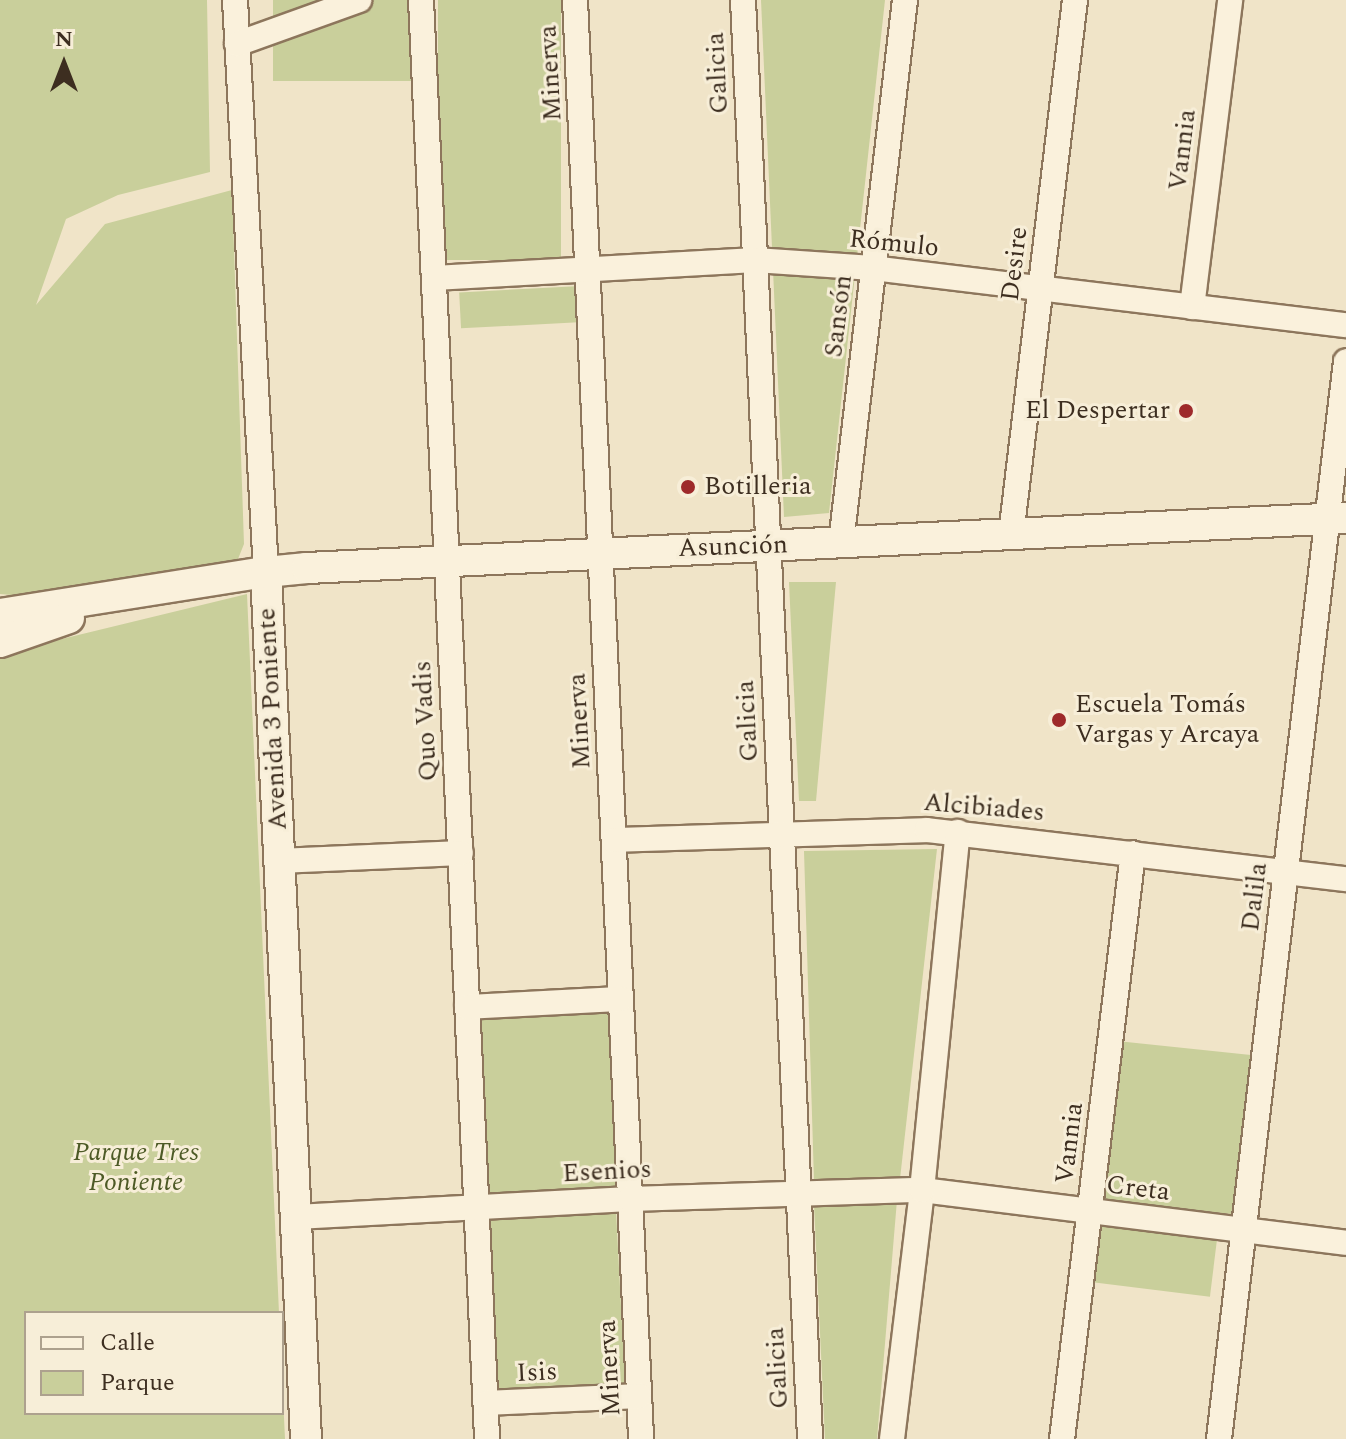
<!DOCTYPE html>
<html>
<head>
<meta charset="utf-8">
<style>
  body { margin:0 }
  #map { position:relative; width:1346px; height:1439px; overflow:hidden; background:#f0e4c8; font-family:Spectral,serif }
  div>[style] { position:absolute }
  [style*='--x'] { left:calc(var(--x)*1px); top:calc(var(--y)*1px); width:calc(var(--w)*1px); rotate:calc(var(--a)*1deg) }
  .green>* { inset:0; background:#c9cf9b; transform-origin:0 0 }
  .roads { filter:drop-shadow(2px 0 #8d765c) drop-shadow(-2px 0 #8d765c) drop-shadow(0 2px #8d765c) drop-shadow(0 -2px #8d765c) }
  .minor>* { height:24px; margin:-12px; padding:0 12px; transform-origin:12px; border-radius:12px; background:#faf1dc }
  .tertiary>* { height:30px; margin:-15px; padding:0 15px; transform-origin:15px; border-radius:15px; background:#faf1dc }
  .dots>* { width:22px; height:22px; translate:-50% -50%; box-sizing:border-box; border:4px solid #f7eed8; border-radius:50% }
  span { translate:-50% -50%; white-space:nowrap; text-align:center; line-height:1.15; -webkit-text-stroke:6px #f7eed8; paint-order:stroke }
  .street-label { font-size:26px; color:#3d2e20 }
  .poi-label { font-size:26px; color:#3d2e20 }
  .right { translate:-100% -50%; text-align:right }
  .left { translate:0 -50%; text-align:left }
  .park-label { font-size:26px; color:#4d5a26; font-style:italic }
  .legend { position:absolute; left:24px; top:1311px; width:260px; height:104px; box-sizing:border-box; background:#f7eed8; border:2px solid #ada18e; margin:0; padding:10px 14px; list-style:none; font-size:24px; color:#3d2e20 }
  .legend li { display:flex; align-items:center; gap:16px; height:40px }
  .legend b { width:40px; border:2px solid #ada18e }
  .north { position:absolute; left:24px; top:24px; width:80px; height:80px; -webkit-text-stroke:6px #f7eed8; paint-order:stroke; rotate:0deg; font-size:22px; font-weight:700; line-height:32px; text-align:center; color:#3d2e20 }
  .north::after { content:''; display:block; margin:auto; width:28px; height:36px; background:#3d2e20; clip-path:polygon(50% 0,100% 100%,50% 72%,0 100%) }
</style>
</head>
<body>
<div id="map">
  <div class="green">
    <i style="clip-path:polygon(0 0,207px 0,210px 172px,118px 195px,66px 219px,36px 305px,105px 224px,232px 190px,244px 544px,238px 559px,223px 567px,47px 598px,0 594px)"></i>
    <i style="left:273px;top:0;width:142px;height:81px"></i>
    <i style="left:438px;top:0;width:123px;height:260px"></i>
    <i style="clip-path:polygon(761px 0,885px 0,829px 513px,784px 517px)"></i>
    <i style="left:581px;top:286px;width:36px;height:122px;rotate:87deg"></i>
    <i style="clip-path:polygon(789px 582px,836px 582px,816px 801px,799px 801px)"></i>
    <i style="clip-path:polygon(247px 594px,279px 1313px,26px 1313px,26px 1413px,282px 1413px,282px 1375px,285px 1439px,0 1439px,0 654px)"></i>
    <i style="clip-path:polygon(937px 849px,900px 1179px,814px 1181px,804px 851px)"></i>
    <i style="left:618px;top:1008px;width:184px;height:140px;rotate:87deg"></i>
    <i style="left:1117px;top:1041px;width:137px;height:160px;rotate:6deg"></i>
    <i style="clip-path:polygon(897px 1200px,877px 1439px,825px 1439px,814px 1205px)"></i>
    <i style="left:616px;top:1211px;width:177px;height:135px;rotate:87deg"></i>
    <i style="left:1102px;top:1224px;width:116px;height:59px;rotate:7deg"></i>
  </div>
  <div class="roads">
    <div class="minor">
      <i style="--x:235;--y:0;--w:573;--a:86.9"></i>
      <i style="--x:421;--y:0;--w:1441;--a:87.37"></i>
      <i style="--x:575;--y:0;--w:1441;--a:87.37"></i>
      <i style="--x:743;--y:0;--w:1441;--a:87.33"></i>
      <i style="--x:237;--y:44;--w:130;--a:-19.8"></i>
      <i style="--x:434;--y:278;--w:322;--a:-3.2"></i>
      <i style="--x:755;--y:260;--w:118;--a:3.9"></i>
      <i style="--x:873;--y:268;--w:476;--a:6.9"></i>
      <i style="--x:1192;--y:307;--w:309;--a:-82.9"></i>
      <i style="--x:1011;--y:535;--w:539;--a:-83.18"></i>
      <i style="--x:841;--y:543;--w:547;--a:-83.28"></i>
      <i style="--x:614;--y:840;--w:313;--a:-1.8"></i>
      <i style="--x:927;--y:830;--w:422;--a:6.7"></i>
      <i style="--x:279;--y:861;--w:182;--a:-2.5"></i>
      <i style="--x:467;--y:1007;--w:154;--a:-3"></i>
      <i style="--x:296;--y:1217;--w:334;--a:-3.1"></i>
      <i style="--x:630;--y:1199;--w:292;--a:-1.8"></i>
      <i style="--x:922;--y:1190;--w:427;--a:7.1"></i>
      <i style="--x:486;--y:1403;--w:153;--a:-2.6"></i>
      <i style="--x:892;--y:1439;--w:251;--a:-83.1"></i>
      <i style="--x:922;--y:1190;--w:360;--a:-84.3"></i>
      <i style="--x:1062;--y:1439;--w:590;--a:-83.09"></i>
      <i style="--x:1219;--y:1439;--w:1085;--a:-83.28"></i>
    </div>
    <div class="tertiary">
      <i style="--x:266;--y:572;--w:868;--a:87.36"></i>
      <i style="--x:0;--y:614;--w:269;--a:-9"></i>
      <i style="--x:266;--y:572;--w:41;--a:-5.6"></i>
      <i style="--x:307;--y:568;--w:1040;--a:-2.76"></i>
      <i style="--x:0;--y:642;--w:73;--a:-19.2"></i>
    </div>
  </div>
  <div class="dots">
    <i style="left:1186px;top:411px;background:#9e2a2b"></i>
    <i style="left:688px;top:487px;background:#9e2a2b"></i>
    <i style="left:1059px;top:720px;background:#9e2a2b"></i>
  </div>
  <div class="street-label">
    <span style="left:551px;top:73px;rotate:-93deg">Minerva</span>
    <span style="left:718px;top:73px;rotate:-93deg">Galicia</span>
    <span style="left:1183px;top:150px;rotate:-83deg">Vannia</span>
    <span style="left:894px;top:244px;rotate:6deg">Rómulo</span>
    <span style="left:1015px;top:264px;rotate:-83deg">Desire</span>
    <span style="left:839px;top:316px;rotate:-83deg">Sansón</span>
    <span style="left:733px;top:547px;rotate:-2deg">Asunción</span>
    <span style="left:273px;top:719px;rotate:-93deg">Avenida 3 Poniente</span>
    <span style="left:426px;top:721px;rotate:-93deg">Quo Vadis</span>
    <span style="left:580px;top:721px;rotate:-93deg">Minerva</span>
    <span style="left:748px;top:721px;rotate:-93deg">Galicia</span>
    <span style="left:984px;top:808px;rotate:5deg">Alcibiades</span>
    <span style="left:1255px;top:897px;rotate:-83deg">Dalila</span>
    <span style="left:1070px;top:1143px;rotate:-83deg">Vannia</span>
    <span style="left:607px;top:1172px;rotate:-3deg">Esenios</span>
    <span style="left:1138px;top:1189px;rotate:7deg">Creta</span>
    <span style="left:610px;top:1368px;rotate:-93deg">Minerva</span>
    <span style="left:778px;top:1368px;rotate:-93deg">Galicia</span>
    <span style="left:537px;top:1373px;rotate:-3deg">Isis</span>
  </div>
  <div class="poi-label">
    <span class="right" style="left:1170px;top:411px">El Despertar</span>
    <span class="left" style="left:704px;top:487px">Botilleria</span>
    <span class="left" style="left:1075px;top:720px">Escuela Tomás<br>Vargas y Arcaya</span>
  </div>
  <div class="park-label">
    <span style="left:136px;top:1168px">Parque Tres<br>Poniente</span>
  </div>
  <ul class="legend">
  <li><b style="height:10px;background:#faf1dc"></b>Calle</li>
  <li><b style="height:22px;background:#c9cf9b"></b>Parque</li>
  </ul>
  <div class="north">N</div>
</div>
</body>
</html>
